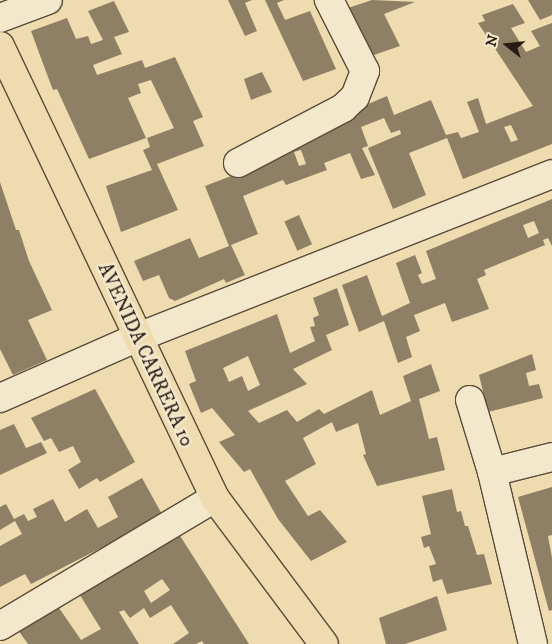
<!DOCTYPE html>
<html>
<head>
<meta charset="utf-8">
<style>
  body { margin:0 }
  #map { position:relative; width:552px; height:644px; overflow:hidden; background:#eedbb0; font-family:"IM FELL DW Pica",serif }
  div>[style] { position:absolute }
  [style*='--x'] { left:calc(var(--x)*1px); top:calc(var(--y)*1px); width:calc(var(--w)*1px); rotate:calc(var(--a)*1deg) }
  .building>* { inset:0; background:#8f7f64; transform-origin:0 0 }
  .roads { filter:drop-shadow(1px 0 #5a4b3a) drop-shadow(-1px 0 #5a4b3a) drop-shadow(0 1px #5a4b3a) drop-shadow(0 -1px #5a4b3a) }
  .minor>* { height:28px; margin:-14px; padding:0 14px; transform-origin:14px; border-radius:14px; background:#f4e8cc }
  .major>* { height:28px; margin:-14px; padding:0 14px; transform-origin:14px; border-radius:14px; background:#eedbb0 }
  span { translate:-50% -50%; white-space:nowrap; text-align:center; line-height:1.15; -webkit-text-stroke:5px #f4e8cc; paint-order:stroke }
  .street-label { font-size:19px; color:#281b12 }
  .north { position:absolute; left:482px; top:20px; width:50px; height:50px; -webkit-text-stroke:4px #f4e8cc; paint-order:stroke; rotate:286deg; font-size:14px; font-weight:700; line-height:20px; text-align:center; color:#281b12 }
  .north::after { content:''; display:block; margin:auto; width:18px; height:22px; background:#281b12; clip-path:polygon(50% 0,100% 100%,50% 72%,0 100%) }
</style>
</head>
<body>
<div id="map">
  <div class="building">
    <i style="clip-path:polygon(228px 0,252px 0,245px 3px,257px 31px,245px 36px)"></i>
    <i style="clip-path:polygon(265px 0,284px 0,277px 3px,285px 20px,310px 11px,336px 69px,303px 81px)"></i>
    <i style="clip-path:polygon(372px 0,415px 2px,384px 14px,400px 46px,368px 57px,345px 9px)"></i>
    <i style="clip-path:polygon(528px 0,552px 0,552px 15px,540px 20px)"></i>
    <i style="clip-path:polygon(114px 1px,129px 32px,114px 37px,122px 54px,93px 65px,97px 75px,142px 60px,145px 68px,175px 57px,203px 117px,193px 121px,204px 146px,157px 164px,178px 210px,121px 232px,106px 186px,152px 170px,143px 150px,150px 147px,147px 138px,174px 128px,151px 80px,138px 84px,141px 93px,128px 98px,146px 138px,89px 159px,57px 89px,53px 90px,48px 77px,31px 31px,67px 18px,76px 39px,88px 36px,91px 44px,103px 40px,88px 11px)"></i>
    <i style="clip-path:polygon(evenodd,513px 4px,525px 23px,511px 28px,526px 52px,540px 46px,531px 31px,552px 23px,552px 144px,463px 179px,447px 138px,409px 153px,426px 195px,393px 209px,368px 148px,401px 134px,400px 130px,391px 133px,384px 118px,361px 127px,368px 146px,362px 148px,375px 175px,361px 179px,350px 153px,324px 163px,327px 170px,286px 185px,283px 180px,243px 196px,258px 234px,231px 245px,245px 275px,226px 283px,224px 279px,175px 301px,169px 298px,159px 275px,143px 281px,134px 261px,190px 238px,199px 258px,229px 246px,205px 186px,283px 156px,279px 145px,361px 107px,387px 96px,394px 115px,431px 100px,446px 135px,458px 132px,461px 138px,479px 132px,467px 102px,478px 98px,486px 124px,533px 106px,478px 23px,485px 21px,482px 15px,513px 4px,511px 125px,518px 140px,511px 142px,504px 127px,511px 125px,513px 4px,301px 150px,306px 164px,299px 166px,294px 152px,301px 150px)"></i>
    <i style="clip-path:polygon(262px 72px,272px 92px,251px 100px,244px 79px)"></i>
    <i style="clip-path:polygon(0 182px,16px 230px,19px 230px,29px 261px,52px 310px,28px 320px,47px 360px,13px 375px,0 349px)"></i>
    <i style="clip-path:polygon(evenodd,552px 199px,552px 246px,548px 238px,543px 240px,545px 245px,484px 270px,486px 275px,477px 279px,489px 309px,452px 322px,445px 303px,414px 315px,420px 331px,406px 337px,412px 357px,398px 363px,384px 321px,359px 332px,342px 285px,367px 275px,382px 316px,410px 303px,396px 263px,415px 255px,422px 273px,418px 275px,422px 284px,436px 279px,426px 251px,552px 199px,534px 221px,539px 233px,528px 238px,523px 225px,534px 221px)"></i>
    <i style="left:299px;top:215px;width:32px;height:16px;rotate:66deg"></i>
    <i style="clip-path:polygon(evenodd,337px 288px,349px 325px,326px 335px,332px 350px,293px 369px,307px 384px,248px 411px,259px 423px,287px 410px,297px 422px,319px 409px,324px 414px,372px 390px,380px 415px,411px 401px,403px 376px,431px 364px,440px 391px,419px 399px,429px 439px,437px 437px,445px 470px,377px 486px,363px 455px,366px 454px,358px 423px,336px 432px,332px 422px,303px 438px,316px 464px,285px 481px,308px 516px,320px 510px,347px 542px,311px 561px,278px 519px,250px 469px,244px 472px,219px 442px,235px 435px,212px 408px,201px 413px,189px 384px,196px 381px,185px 351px,277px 314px,290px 353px,315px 341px,310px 327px,315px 326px,313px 318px,319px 315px,313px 298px,337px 288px,248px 356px,260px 385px,248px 391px,242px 376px,229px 382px,223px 368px,248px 356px)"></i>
    <i style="clip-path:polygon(532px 354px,536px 370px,526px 373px,529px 386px,539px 384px,543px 398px,488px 412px,479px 375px)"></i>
    <i style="clip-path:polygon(95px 389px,135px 462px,100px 482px,97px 478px,79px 489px,68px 470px,81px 462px,73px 446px,59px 452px,51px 438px,44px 441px,31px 418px)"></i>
    <i style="clip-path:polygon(14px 424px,26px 448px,41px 442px,47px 453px,0 475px,0 430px)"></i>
    <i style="clip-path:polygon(142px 478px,163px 516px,31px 584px,25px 574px,0 587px,0 546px,22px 534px,15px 521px,0 530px,0 507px,6px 504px,14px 519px,24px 514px,28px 521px,37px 517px,33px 509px,53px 499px,65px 522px,87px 509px,98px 528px,118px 517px,108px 497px)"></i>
    <i style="clip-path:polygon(552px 487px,552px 535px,548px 536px,552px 558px,552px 610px,549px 611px,518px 497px)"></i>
    <i style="clip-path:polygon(452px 489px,457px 512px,461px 511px,465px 526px,468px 526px,477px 555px,484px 554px,492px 584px,447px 594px,442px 579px,433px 582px,429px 566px,436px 564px,429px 546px,424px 548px,421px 537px,431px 534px,422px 496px)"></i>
    <i style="clip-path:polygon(evenodd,177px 531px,249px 644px,204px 644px,202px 641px,196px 644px,173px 644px,189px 633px,171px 605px,150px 618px,144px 608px,130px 618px,124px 610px,119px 612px,139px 644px,28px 644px,18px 630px,57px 605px,81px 640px,101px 629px,78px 592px,177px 531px,162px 579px,170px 590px,151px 603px,144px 591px,162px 579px)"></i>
    <i style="clip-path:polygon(437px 596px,447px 630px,405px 644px,386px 644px,379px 618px)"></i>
  </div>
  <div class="roads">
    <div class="minor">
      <i style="--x:0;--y:18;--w:51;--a:-20.6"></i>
      <i style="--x:238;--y:163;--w:119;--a:-27.6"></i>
      <i style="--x:343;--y:108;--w:16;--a:-43"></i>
      <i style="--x:355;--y:97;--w:28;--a:-69"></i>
      <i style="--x:365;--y:71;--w:80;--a:-116.9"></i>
      <i style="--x:0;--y:398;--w:149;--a:-23.8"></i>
      <i style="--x:136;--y:338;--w:447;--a:-21.5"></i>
      <i style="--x:470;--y:400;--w:75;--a:73"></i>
      <i style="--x:492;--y:472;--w:177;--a:76.6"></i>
      <i style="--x:492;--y:472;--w:62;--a:-14"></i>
      <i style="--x:0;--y:626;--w:250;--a:-30.8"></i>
    </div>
    <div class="major">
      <i style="--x:0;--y:46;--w:501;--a:64.56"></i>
      <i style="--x:215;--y:498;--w:182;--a:53.3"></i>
    </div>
  </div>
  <div class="street-label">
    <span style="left:145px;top:355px;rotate:65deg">AVENIDA CARRERA 10</span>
  </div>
  <div class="north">N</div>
</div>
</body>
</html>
